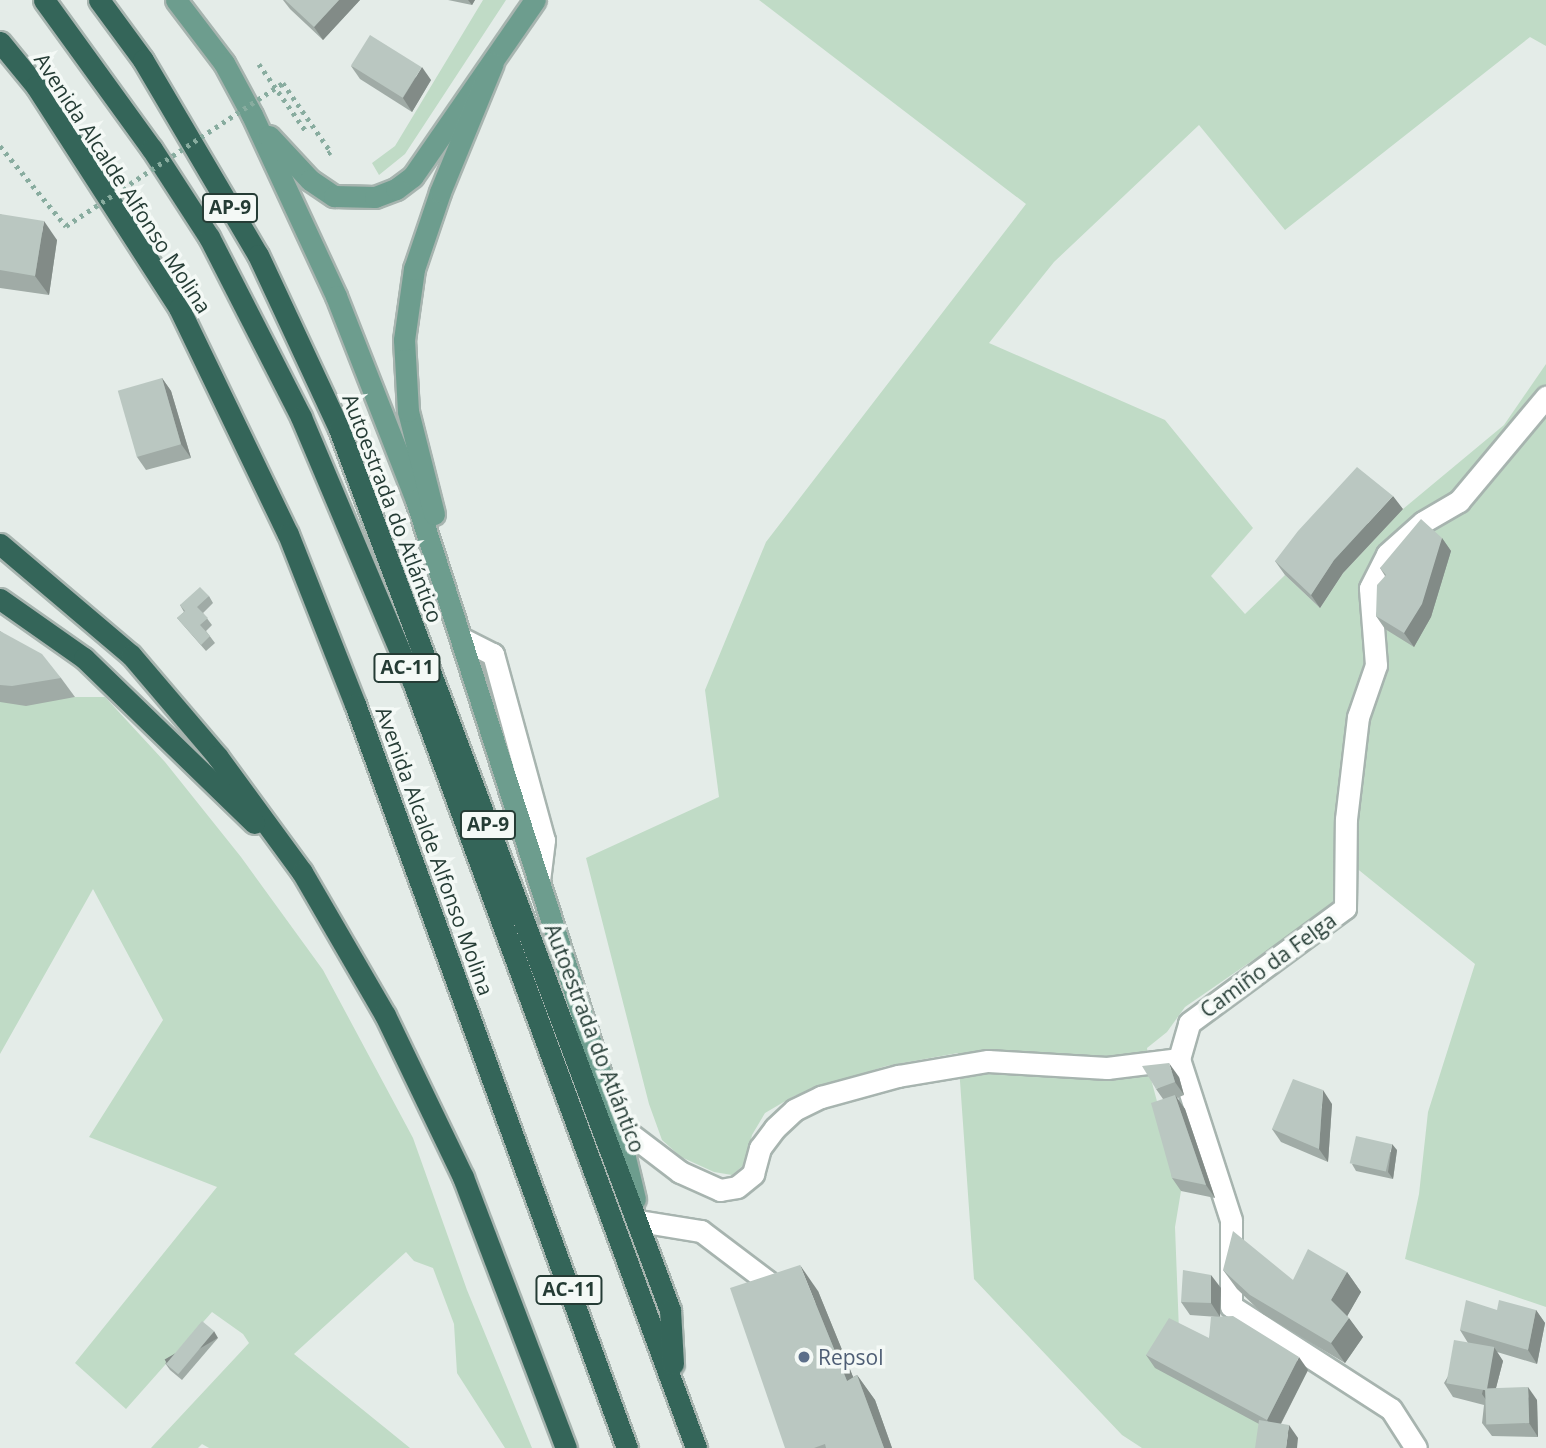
<!DOCTYPE html>
<html>
<head>
<meta charset="utf-8">
<style>
  body { margin:0 }
  #map { position:relative; width:1546px; height:1448px; overflow:hidden; background:#e4ece8; font-family:"Open Sans",sans-serif }
  div>[style] { position:absolute }
  [style*='--x'] { left:calc(var(--x)*1px); top:calc(var(--y)*1px); width:calc(var(--w)*1px); rotate:calc(var(--a)*1deg) }
  .green>* { inset:0; background:#c0dbc6 }
  .path>* { height:4.5px; margin-top:-2.25px; transform-origin:0; background:repeating-linear-gradient(90deg,#88ac9f 0 3.5px,transparent 0 8.5px) }
  .roads { filter:drop-shadow(2px 0 #a7b4af) drop-shadow(-2px 0 #a7b4af) drop-shadow(0 2px #a7b4af) drop-shadow(0 -2px #a7b4af) }
  .minor>* { height:21px; margin:-10.5px; padding:0 10.5px; transform-origin:10.5px; border-radius:10.5px; background:#fff }
  .major>* { height:21px; margin:-10.5px; padding:0 10.5px; transform-origin:10.5px; border-radius:10.5px; background:#6d9d8e }
  .highway>* { height:21px; margin:-10.5px; padding:0 10.5px; transform-origin:10.5px; border-radius:10.5px; background:#346559 }
  .path-bridge>* { height:4.5px; margin-top:-2.25px; transform-origin:0; background:repeating-linear-gradient(90deg,#88ac9f 0 3.5px,transparent 0 8.5px) }
  .wall>* { inset:0; background:#a0aba6 }
  .shaded-wall>* { inset:0; background:#828b87; transform-origin:0 0 }
  .building>* { inset:0; background:#bac7c1; transform-origin:0 0 }
  .dots>* { width:19px; height:19px; translate:-50% -50%; box-sizing:border-box; border:4px solid #f4f9f6; border-radius:50% }
  span { translate:-50% -50%; white-space:nowrap; text-align:center; line-height:1.15; -webkit-text-stroke:7px #f4f9f6; paint-order:stroke }
  .shield-label span { padding:2px 5px; background:#f4f9f6; border:2px solid; border-radius:5px; -webkit-text-stroke-width:0 }
  .shield-label { font-size:19px; color:#253c35; font-weight:700 }
  .street-label { font-size:21px; color:#253c35 }
  .service-label { font-size:21px; color:#4e5e75 }
  .left { translate:0 -50%; text-align:left }
</style>
</head>
<body>
<div id="map">
  <div class="green">
    <i style="clip-path:polygon(483px 0,506px 0,405px 154px,379px 175px,372px 163px,395px 146px)"></i>
    <i style="clip-path:polygon(759px 0,1546px 0,1546px 46px,1530px 37px,1285px 230px,1199px 125px,1054px 262px,989px 343px,1165px 420px,1253px 528px,1211px 576px,1245px 614px,1285px 575px,1320px 608px,1343px 573px,1403px 509px,1504px 425px,1546px 364px,1546px 1307px,1405px 1259px,1419px 1194px,1428px 1112px,1475px 964px,1339px 854px,1336px 903px,1185px 1007px,1167px 1032px,1147px 1048px,1151px 1079px,1181px 1191px,1175px 1227px,1179px 1331px,1276px 1433px,1266px 1448px,1142px 1448px,1122px 1435px,974px 1279px,958px 1053px,886px 1066px,794px 1096px,765px 1113px,752px 1135px,746px 1163px,732px 1175px,714px 1172px,681px 1157px,662px 1140px,649px 1104px,586px 858px,719px 797px,705px 690px,766px 542px,1026px 204px)"></i>
    <i style="clip-path:polygon(75px 697px,105px 697px,165px 762px,241px 857px,323px 970px,413px 1138px,467px 1290px,532px 1448px,505px 1448px,457px 1373px,454px 1324px,433px 1268px,414px 1261px,406px 1252px,294px 1354px,410px 1448px,209px 1448px,202px 1444px,198px 1448px,151px 1448px,249px 1343px,243px 1334px,212px 1312px,126px 1409px,75px 1363px,217px 1187px,89px 1137px,163px 1020px,93px 889px,0 1054px,0 702px)"></i>
  </div>
  <div class="path">
    <i style="--x:259;--y:64;--w:82;--a:55"></i>
    <i style="--x:283;--y:83;--w:84;--a:55.2"></i>
    <i style="--x:331;--y:152;--w:7;--a:146"></i>
    <i style="--x:0;--y:146;--w:104;--a:50.5"></i>
  </div>
  <div class="roads">
    <div class="minor">
      <i style="--x:461;--y:638;--w:36;--a:27"></i>
      <i style="--x:493;--y:654;--w:193;--a:74.7"></i>
      <i style="--x:544;--y:840;--w:41;--a:97"></i>
      <i style="--x:1179;--y:1059;--w:37;--a:-74"></i>
      <i style="--x:1189;--y:1023;--w:194;--a:-36.4"></i>
      <i style="--x:1345;--y:908;--w:89;--a:-89.4"></i>
      <i style="--x:1346;--y:819;--w:103;--a:-83.3"></i>
      <i style="--x:1358;--y:717;--w:55;--a:-70.9"></i>
      <i style="--x:1376;--y:665;--w:77;--a:-94.5"></i>
      <i style="--x:1370;--y:588;--w:38;--a:-63"></i>
      <i style="--x:1387;--y:554;--w:48;--a:-41.6"></i>
      <i style="--x:1423;--y:522;--w:42;--a:-30.3"></i>
      <i style="--x:1459;--y:501;--w:136;--a:-50.1"></i>
      <i style="--x:1179;--y:1059;--w:169;--a:72.1"></i>
      <i style="--x:1231;--y:1220;--w:86;--a:90"></i>
      <i style="--x:1231;--y:1306;--w:190;--a:32.8"></i>
      <i style="--x:1391;--y:1409;--w:46;--a:57.3"></i>
      <i style="--x:617;--y:1124;--w:79;--a:37.3"></i>
      <i style="--x:680;--y:1172;--w:44;--a:24.2"></i>
      <i style="--x:720;--y:1190;--w:17;--a:-10"></i>
      <i style="--x:737;--y:1187;--w:21;--a:-39"></i>
      <i style="--x:753;--y:1174;--w:27;--a:-75"></i>
      <i style="--x:760;--y:1148;--w:25;--a:-53"></i>
      <i style="--x:775;--y:1128;--w:26;--a:-43"></i>
      <i style="--x:794;--y:1110;--w:30;--a:-26"></i>
      <i style="--x:821;--y:1097;--w:80;--a:-15.3"></i>
      <i style="--x:898;--y:1076;--w:91;--a:-9.5"></i>
      <i style="--x:988;--y:1061;--w:119;--a:3.4"></i>
      <i style="--x:1107;--y:1068;--w:73;--a:-7.1"></i>
      <i style="--x:639;--y:1221;--w:63;--a:9.2"></i>
      <i style="--x:701;--y:1231;--w:83;--a:37.1"></i>
      <i style="--x:767;--y:1281;--w:24;--a:62"></i>
    </div>
    <div class="major">
      <i style="--x:176;--y:0;--w:79;--a:52.7"></i>
      <i style="--x:224;--y:63;--w:59;--a:61.7"></i>
      <i style="--x:252;--y:115;--w:200;--a:65.1"></i>
      <i style="--x:336;--y:296;--w:219;--a:68.6"></i>
      <i style="--x:416;--y:500;--w:656;--a:72.15"></i>
      <i style="--x:617;--y:1124;--w:77;--a:76.5"></i>
      <i style="--x:269;--y:136;--w:60;--a:47"></i>
      <i style="--x:310;--y:180;--w:29;--a:34"></i>
      <i style="--x:334;--y:196;--w:41;--a:1.4"></i>
      <i style="--x:375;--y:197;--w:22;--a:-21"></i>
      <i style="--x:396;--y:189;--w:21;--a:-37"></i>
      <i style="--x:413;--y:176;--w:214;--a:-55.3"></i>
      <i style="--x:434;--y:514;--w:106;--a:-104.2"></i>
      <i style="--x:408;--y:411;--w:71;--a:-93.2"></i>
      <i style="--x:404;--y:340;--w:72;--a:-82"></i>
      <i style="--x:414;--y:269;--w:81;--a:-71.3"></i>
      <i style="--x:440;--y:192;--w:139;--a:-67.7"></i>
    </div>
    <div class="highway">
      <i style="--x:44;--y:0;--w:184;--a:54.1"></i>
      <i style="--x:152;--y:149;--w:105;--a:57.1"></i>
      <i style="--x:209;--y:237;--w:202;--a:62.9"></i>
      <i style="--x:301;--y:417;--w:288;--a:67.1"></i>
      <i style="--x:413;--y:682;--w:817;--a:69.72"></i>
      <i style="--x:99;--y:0;--w:74;--a:53.7"></i>
      <i style="--x:143;--y:60;--w:226;--a:59.5"></i>
      <i style="--x:258;--y:255;--w:192;--a:65"></i>
      <i style="--x:339;--y:429;--w:941;--a:69.41"></i>
      <i style="--x:670;--y:1310;--w:54;--a:86.8"></i>
      <i style="--x:0;--y:42;--w:57;--a:50.7"></i>
      <i style="--x:36;--y:86;--w:264;--a:57.2"></i>
      <i style="--x:179;--y:308;--w:251;--a:64.3"></i>
      <i style="--x:288;--y:534;--w:183;--a:68.5"></i>
      <i style="--x:355;--y:704;--w:792;--a:69.92"></i>
      <i style="--x:0;--y:544;--w:172;--a:40.3"></i>
      <i style="--x:131;--y:655;--w:133;--a:49.6"></i>
      <i style="--x:217;--y:756;--w:144;--a:53.8"></i>
      <i style="--x:302;--y:872;--w:165;--a:59.9"></i>
      <i style="--x:385;--y:1015;--w:180;--a:64.3"></i>
      <i style="--x:463;--y:1177;--w:290;--a:69.2"></i>
      <i style="--x:0;--y:599;--w:103;--a:35.1"></i>
      <i style="--x:84;--y:658;--w:237;--a:44.1"></i>
    </div>
  </div>
  <div class="path-bridge">
    <i style="--x:66;--y:226;--w:260;--a:-33.4"></i>
  </div>
  <div class="wall">
    <i style="clip-path:polygon(283px 0,360px 0,323px 40px,290px 9px)"></i>
    <i style="clip-path:polygon(448px 0,475px 0,472px 5px)"></i>
    <i style="clip-path:polygon(351px 66px,431px 80px,412px 112px,360px 79px)"></i>
    <i style="clip-path:polygon(0 214px,57px 240px,49px 295px,0 288px)"></i>
    <i style="clip-path:polygon(162px 378px,171px 391px,191px 458px,146px 470px,137px 457px)"></i>
    <i style="clip-path:polygon(1403px 509px,1343px 573px,1320px 608px,1285px 575px,1275px 561px)"></i>
    <i style="clip-path:polygon(1442px 538px,1451px 551px,1431px 617px,1414px 647px,1385px 629px,1376px 616px,1385px 576px,1380px 568px)"></i>
    <i style="clip-path:polygon(209px 596px,213px 603px,203px 613px,212px 625px,206px 631px,215px 643px,206px 651px,177px 618px,184px 612px,180px 605px)"></i>
    <i style="clip-path:polygon(0 631px,61px 678px,75px 697px,26px 706px,0 702px)"></i>
    <i style="clip-path:polygon(1179px 1077px,1184px 1095px,1177px 1098px,1185px 1109px,1215px 1198px,1181px 1191px,1172px 1178px,1163px 1099px,1156px 1089px)"></i>
    <i style="clip-path:polygon(1332px 1104px,1328px 1162px,1281px 1142px,1272px 1129px)"></i>
    <i style="clip-path:polygon(1397px 1150px,1393px 1179px,1356px 1171px,1352px 1164px)"></i>
    <i style="clip-path:polygon(1223px 1270px,1293px 1280px,1347px 1272px,1361px 1292px,1347px 1316px,1363px 1337px,1345px 1363px,1263px 1314px,1237px 1289px)"></i>
    <i style="clip-path:polygon(1221px 1288px,1220px 1317px,1308px 1370px,1281px 1424px,1298px 1438px,1259px 1424px,1155px 1368px,1146px 1355px,1209px 1338px,1218px 1317px,1190px 1315px,1181px 1302px)"></i>
    <i style="clip-path:polygon(818px 1291px,853px 1377px,857px 1375px,875px 1400px,892px 1448px,785px 1448px)"></i>
    <i style="clip-path:polygon(1497px 1310px,1536px 1310px,1545px 1323px,1537px 1364px,1497px 1352px,1503px 1361px,1496px 1388px,1537px 1400px,1538px 1437px,1492px 1436px,1482px 1423px,1484px 1405px,1453px 1397px,1444px 1383px,1468px 1343px,1460px 1330px)"></i>
    <i style="clip-path:polygon(218px 1338px,182px 1380px,170px 1370px,165px 1363px)"></i>
  </div>
  <div class="shaded-wall">
    <i style="clip-path:polygon(339px 0,360px 0,323px 40px,314px 27px)"></i>
    <i style="clip-path:polygon(468px 0,475px 0,472px 5px)"></i>
    <i style="clip-path:polygon(422px 67px,431px 80px,412px 112px,403px 98px)"></i>
    <i style="clip-path:polygon(44px 221px,57px 240px,49px 295px,35px 276px)"></i>
    <i style="clip-path:polygon(162px 378px,171px 391px,191px 458px,181px 444px)"></i>
    <i style="clip-path:polygon(1393px 496px,1403px 509px,1343px 573px,1320px 608px,1311px 595px,1334px 560px)"></i>
    <i style="clip-path:polygon(1442px 538px,1451px 551px,1431px 617px,1414px 647px,1404px 633px)"></i>
    <i style="clip-path:polygon(1169px 1063px,1179px 1077px,1184px 1095px,1175px 1082px)"></i>
    <i style="clip-path:polygon(1323px 1090px,1332px 1104px,1328px 1162px,1319px 1149px)"></i>
    <i style="clip-path:polygon(1175px 1095px,1185px 1109px,1215px 1198px,1206px 1185px)"></i>
    <i style="clip-path:polygon(1392px 1144px,1397px 1150px,1393px 1179px,1388px 1172px)"></i>
    <i style="clip-path:polygon(800px 1265px,818px 1291px,865px 1406px,847px 1381px)"></i>
    <i style="clip-path:polygon(1347px 1272px,1361px 1292px,1345px 1320px,1331px 1300px)"></i>
    <i style="clip-path:polygon(1211px 1275px,1221px 1288px,1220px 1317px,1211px 1303px)"></i>
    <i style="clip-path:polygon(1536px 1310px,1545px 1323px,1537px 1364px,1528px 1350px)"></i>
    <i style="clip-path:polygon(1349px 1318px,1363px 1337px,1345px 1363px,1331px 1343px)"></i>
    <i style="left:214px;top:1331px;width:8px;height:57px;rotate:60deg"></i>
    <i style="clip-path:polygon(1494px 1347px,1503px 1361px,1491px 1407px,1482px 1394px)"></i>
    <i style="clip-path:polygon(1299px 1357px,1308px 1370px,1276px 1433px,1267px 1420px)"></i>
    <i style="clip-path:polygon(857px 1375px,875px 1400px,892px 1448px,884px 1448px)"></i>
    <i style="clip-path:polygon(1528px 1387px,1537px 1400px,1538px 1437px,1529px 1423px)"></i>
    <i style="clip-path:polygon(1289px 1425px,1298px 1438px,1297px 1448px,1286px 1448px)"></i>
  </div>
  <div class="building">
    <i style="clip-path:polygon(285px 0,339px 0,314px 27px)"></i>
    <i style="left:370px;top:35px;width:61px;height:36px;rotate:32deg"></i>
    <i style="clip-path:polygon(0 214px,44px 221px,35px 276px,0 270px)"></i>
    <i style="left:162px;top:378px;width:69px;height:46px;rotate:74deg"></i>
    <i style="clip-path:polygon(1357px 467px,1393px 496px,1334px 560px,1311px 595px,1275px 561px,1298px 531px)"></i>
    <i style="clip-path:polygon(1421px 519px,1442px 538px,1422px 604px,1404px 633px,1376px 616px,1377px 585px,1386px 575px,1380px 568px)"></i>
    <i style="clip-path:polygon(200px 587px,209px 596px,197px 607px,208px 618px,200px 625px,210px 636px,201px 645px,177px 618px,185px 611px,180px 605px)"></i>
    <i style="clip-path:polygon(0 631px,42px 654px,61px 678px,12px 686px,0 685px)"></i>
    <i style="clip-path:polygon(1169px 1063px,1175px 1082px,1156px 1089px,1142px 1066px)"></i>
    <i style="clip-path:polygon(1293px 1079px,1323px 1090px,1319px 1149px,1272px 1129px)"></i>
    <i style="clip-path:polygon(1175px 1095px,1206px 1185px,1172px 1178px,1151px 1103px)"></i>
    <i style="left:1356px;top:1136px;width:37px;height:28px;rotate:13deg"></i>
    <i style="clip-path:polygon(1233px 1231px,1293px 1280px,1308px 1249px,1347px 1272px,1331px 1300px,1349px 1318px,1331px 1343px,1250px 1295px,1223px 1270px)"></i>
    <i style="clip-path:polygon(800px 1265px,847px 1381px,857px 1375px,884px 1448px,826px 1448px,825px 1444px,814px 1448px,785px 1448px,730px 1288px)"></i>
    <i style="clip-path:polygon(1183px 1270px,1211px 1275px,1211px 1303px,1181px 1302px)"></i>
    <i style="clip-path:polygon(1466px 1300px,1497px 1310px,1499px 1300px,1536px 1310px,1528px 1350px,1460px 1330px)"></i>
    <i style="clip-path:polygon(1233px 1316px,1299px 1357px,1267px 1420px,1146px 1355px,1169px 1318px,1209px 1338px,1211px 1317px)"></i>
    <i style="left:202px;top:1321px;width:16px;height:56px;rotate:40deg"></i>
    <i style="left:1454px;top:1340px;width:41px;height:44px;rotate:10deg"></i>
    <i style="left:1528px;top:1387px;width:36px;height:43px;rotate:88deg"></i>
    <i style="clip-path:polygon(1259px 1420px,1289px 1425px,1286px 1448px,1255px 1448px)"></i>
  </div>
  <div class="dots">
    <i style="left:804px;top:1357px;background:#5c6f8a"></i>
  </div>
  <div class="shield-label">
    <span style="left:230px;top:208px">AP-9</span>
    <span style="left:407px;top:668px">AC-11</span>
    <span style="left:488px;top:825px">AP-9</span>
    <span style="left:569px;top:1290px">AC-11</span>
  </div>
  <div class="street-label">
    <span style="left:123px;top:183px;rotate:57deg">Avenida Alcalde Alfonso Molina</span>
    <span style="left:393px;top:508px;rotate:69deg">Autoestrada do Atlántico</span>
    <span style="left:435px;top:851px;rotate:70deg">Avenida Alcalde Alfonso Molina</span>
    <span style="left:1268px;top:965px;rotate:-36deg">Camiño da Felga</span>
    <span style="left:595px;top:1038px;rotate:69deg">Autoestrada do Atlántico</span>
  </div>
  <div class="service-label">
    <span class="left" style="left:818px;top:1357px">Repsol</span>
  </div>
</div>
</body>
</html>
